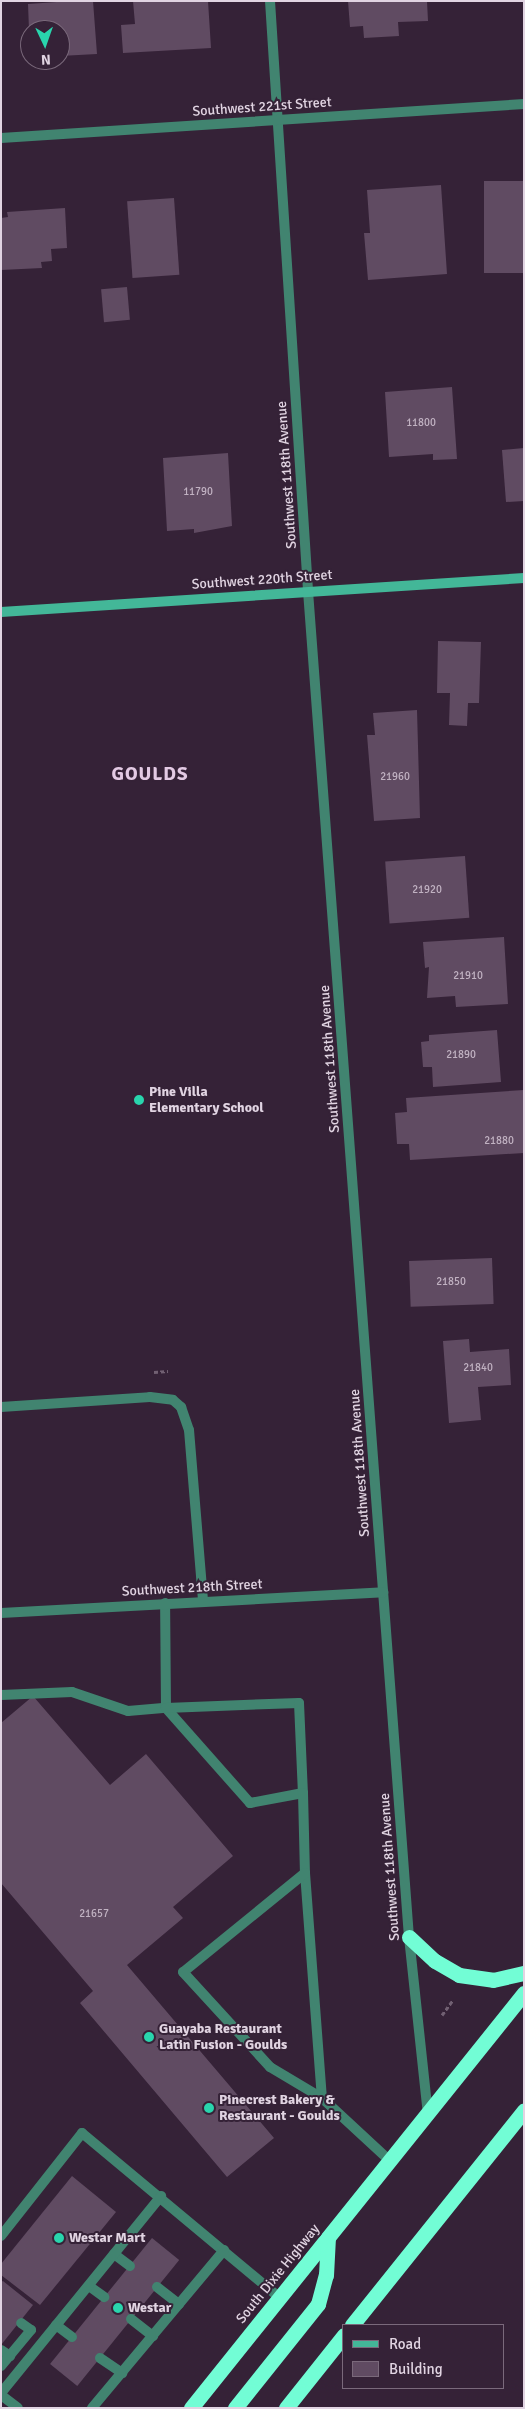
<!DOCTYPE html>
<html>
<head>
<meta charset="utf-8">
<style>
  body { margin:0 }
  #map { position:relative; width:525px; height:2409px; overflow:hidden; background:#352237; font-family:Signika,sans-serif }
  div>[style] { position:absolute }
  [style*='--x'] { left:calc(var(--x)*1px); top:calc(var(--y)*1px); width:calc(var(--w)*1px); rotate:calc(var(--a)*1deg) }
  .building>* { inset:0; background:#604b62; transform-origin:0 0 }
  .path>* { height:3px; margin-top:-1.5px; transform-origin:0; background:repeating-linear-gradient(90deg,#716072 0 4px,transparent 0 6.5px) }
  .lane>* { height:10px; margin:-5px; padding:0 5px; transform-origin:5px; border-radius:5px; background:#418470 }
  .street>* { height:10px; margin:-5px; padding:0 5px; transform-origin:5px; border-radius:5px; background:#418470 }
  .secondary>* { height:10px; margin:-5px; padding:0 5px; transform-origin:5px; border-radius:5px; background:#43b798 }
  .highway>* { height:15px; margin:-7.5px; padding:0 7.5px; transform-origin:7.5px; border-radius:7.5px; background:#72fdd5 }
  .dots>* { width:14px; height:14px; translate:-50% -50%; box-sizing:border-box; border:2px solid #352237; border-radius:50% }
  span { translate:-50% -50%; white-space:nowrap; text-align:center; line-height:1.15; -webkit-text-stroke:4px #352237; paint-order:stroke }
  .number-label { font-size:11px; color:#c1b2c2 }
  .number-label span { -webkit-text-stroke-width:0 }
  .street-label { font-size:14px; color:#e1d4e2 }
  .poi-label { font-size:14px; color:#e1d4e2; font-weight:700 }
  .left { translate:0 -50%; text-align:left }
  .district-label { font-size:19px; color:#e3cae4; font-weight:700; letter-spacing:1px }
  .frame { position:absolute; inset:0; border:2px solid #e1d4e2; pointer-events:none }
  .legend { position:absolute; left:342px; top:2324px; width:162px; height:65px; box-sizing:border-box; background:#352237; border:1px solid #7a697b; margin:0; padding:6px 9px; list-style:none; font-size:15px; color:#e1d4e2 }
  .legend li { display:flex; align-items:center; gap:10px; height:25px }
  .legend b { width:25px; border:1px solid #7a697b }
  .north { position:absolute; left:20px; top:20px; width:50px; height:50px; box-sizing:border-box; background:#352237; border:1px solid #7a697b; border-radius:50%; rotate:177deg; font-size:14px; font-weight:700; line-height:20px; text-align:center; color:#e1d4e2 }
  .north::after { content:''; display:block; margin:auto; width:18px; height:22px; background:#29d5ad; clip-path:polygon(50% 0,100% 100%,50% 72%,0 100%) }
</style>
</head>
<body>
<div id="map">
  <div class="building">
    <i style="clip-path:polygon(71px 1px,93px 1px,97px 54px,60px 56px,60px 30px,29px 30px,28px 4px)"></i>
    <i style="clip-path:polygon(133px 1px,208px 1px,211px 48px,123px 53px,121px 25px,135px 24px)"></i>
    <i style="clip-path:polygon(348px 1px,427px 1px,428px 21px,398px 22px,399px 36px,364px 38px,363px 26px,350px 27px)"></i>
    <i style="left:524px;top:181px;width:92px;height:40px;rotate:90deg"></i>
    <i style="clip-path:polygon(441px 185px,447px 274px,368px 280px,364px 233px,370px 233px,367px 190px)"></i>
    <i style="left:174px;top:198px;width:77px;height:47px;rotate:86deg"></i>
    <i style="clip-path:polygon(65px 208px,67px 248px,51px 249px,52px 261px,41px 262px,42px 268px,1px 270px,1px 218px,8px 217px,7px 212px)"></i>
    <i style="left:127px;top:287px;width:33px;height:26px;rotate:85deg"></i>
    <i style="clip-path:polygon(452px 387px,457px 459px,433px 460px,433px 454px,389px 457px,385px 392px)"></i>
    <i style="clip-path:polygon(524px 448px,524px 501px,506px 502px,502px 450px)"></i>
    <i style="clip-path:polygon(228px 453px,232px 526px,194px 533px,194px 529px,167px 531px,163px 458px)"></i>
    <i style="clip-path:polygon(438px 641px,481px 642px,479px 703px,468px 703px,467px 726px,449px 725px,450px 693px,437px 693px)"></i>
    <i style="clip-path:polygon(417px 710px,420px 818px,374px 821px,367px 735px,375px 735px,373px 713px)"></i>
    <i style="left:465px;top:856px;width:62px;height:80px;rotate:86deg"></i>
    <i style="clip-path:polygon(504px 937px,508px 1004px,456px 1007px,455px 996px,427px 998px,429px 967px,425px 968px,423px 942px)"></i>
    <i style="clip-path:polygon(497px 1030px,501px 1082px,433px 1087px,432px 1067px,423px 1067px,421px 1042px,429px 1041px,429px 1035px)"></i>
    <i style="clip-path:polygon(524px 1090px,524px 1153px,410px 1160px,409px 1144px,397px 1144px,395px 1113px,407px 1112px,406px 1098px)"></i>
    <i style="left:492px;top:1258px;width:46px;height:83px;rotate:88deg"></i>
    <i style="clip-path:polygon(469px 1339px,470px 1352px,509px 1349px,511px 1385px,478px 1387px,481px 1420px,449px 1423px,443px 1341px)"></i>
    <i style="clip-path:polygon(33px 1696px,110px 1785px,146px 1754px,233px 1856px,173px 1907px,183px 1918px,127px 1965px,274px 2138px,227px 2177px,80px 2003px,93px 1991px,1px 1883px,1px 1723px)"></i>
    <i style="clip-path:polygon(72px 2176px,116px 2212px,40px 2305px,1px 2275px,1px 2264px)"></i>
    <i style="left:152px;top:2238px;width:35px;height:162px;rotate:39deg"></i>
    <i style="clip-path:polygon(3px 2281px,33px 2305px,1px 2345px,1px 2282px)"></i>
  </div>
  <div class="path">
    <i style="--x:154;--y:1372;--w:14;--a:-4"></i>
    <i style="--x:442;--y:2015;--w:19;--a:-54"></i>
  </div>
  <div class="lane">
    <i style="--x:1;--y:1407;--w:149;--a:-3.8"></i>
    <i style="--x:150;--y:1397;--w:23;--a:7"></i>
    <i style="--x:173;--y:1400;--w:11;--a:41"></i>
    <i style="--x:181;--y:1407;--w:24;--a:71"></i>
    <i style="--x:189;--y:1430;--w:172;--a:85.3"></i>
    <i style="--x:1;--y:1695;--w:71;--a:-2.4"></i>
    <i style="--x:72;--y:1692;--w:59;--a:18.7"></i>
    <i style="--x:128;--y:1711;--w:38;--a:-5"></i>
    <i style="--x:166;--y:1708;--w:105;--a:-90.5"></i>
    <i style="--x:303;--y:1793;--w:54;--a:169.3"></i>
    <i style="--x:250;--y:1803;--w:127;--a:-131.5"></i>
    <i style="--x:166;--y:1708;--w:133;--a:-2.2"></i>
    <i style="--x:299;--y:1703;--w:90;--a:87.5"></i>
    <i style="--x:303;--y:1793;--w:80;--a:88.6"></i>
    <i style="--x:305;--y:1873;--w:226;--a:85.7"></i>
    <i style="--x:305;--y:1873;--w:157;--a:140.9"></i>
    <i style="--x:183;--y:1972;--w:129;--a:47.5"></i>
    <i style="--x:270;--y:2067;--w:61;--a:30.8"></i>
    <i style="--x:322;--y:2098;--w:93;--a:42.8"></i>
    <i style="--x:1;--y:2236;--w:131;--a:-51.8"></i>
    <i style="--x:82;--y:2133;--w:256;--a:39.8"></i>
    <i style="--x:114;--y:2254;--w:20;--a:37"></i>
    <i style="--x:89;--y:2286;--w:19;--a:36"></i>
    <i style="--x:157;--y:2287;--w:28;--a:38"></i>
    <i style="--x:131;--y:2319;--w:28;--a:38"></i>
    <i style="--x:56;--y:2325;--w:20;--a:37"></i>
    <i style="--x:1;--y:2350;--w:11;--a:34"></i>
    <i style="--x:100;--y:2358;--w:27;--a:34"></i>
    <i style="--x:1;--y:2366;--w:47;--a:-50.2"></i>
    <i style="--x:31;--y:2330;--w:12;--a:-145"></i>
    <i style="--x:1;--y:2393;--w:254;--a:-50.9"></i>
    <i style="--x:1;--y:2395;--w:21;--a:37"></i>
    <i style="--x:92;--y:2408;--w:206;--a:-50.1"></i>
  </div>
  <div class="street">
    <i style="--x:270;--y:1;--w:591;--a:86.31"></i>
    <i style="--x:308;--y:591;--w:1350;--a:85.71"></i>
    <i style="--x:409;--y:1937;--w:178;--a:83.9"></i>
    <i style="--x:1;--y:138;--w:524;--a:-3.72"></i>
    <i style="--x:1;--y:1613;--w:383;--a:-3.1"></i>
  </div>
  <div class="secondary">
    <i style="--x:1;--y:612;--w:524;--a:-3.72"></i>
  </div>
  <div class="highway">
    <i style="--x:409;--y:1937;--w:35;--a:43"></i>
    <i style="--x:435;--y:1961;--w:28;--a:30"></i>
    <i style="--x:459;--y:1975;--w:34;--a:8"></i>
    <i style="--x:493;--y:1980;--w:32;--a:-13"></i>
    <i style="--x:352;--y:2325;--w:275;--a:-51.3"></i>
    <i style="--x:191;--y:2408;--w:532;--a:-51.26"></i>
    <i style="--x:235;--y:2408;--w:133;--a:-51.4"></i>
    <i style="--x:318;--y:2304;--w:30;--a:-75"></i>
    <i style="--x:326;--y:2275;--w:37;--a:-87"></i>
    <i style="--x:286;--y:2408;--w:93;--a:-51.5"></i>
  </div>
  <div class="dots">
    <i style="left:139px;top:1100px;background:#29d5ad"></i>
    <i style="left:149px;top:2037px;background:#29d5ad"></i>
    <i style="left:209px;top:2108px;background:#29d5ad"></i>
    <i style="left:59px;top:2238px;background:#29d5ad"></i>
    <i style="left:118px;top:2308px;background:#29d5ad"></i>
  </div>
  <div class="number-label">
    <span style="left:421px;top:423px">11800</span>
    <span style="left:198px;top:492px">11790</span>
    <span style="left:395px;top:777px">21960</span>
    <span style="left:427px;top:890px">21920</span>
    <span style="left:468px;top:976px">21910</span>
    <span style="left:461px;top:1055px">21890</span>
    <span style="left:499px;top:1141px">21880</span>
    <span style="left:451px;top:1282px">21850</span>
    <span style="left:478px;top:1368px">21840</span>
    <span style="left:94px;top:1914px">21657</span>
  </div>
  <div class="street-label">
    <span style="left:262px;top:107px;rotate:-4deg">Southwest 221st Street</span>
    <span style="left:287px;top:475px;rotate:-94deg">Southwest 118th Avenue</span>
    <span style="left:262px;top:580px;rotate:-4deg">Southwest 220th Street</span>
    <span style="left:330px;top:1059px;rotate:-94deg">Southwest 118th Avenue</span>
    <span style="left:360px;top:1463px;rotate:-94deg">Southwest 118th Avenue</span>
    <span style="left:192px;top:1588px;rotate:-3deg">Southwest 218th Street</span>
    <span style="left:390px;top:1867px;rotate:-94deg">Southwest 118th Avenue</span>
    <span style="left:278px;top:2274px;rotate:-51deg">South Dixie Highway</span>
  </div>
  <div class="poi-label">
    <span class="left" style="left:149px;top:1100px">Pine Villa<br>Elementary School</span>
    <span class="left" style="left:159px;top:2037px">Guayaba Restaurant<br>Latin Fusion - Goulds</span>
    <span class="left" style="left:219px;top:2108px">Pinecrest Bakery &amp;<br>Restaurant - Goulds</span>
    <span class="left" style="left:69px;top:2238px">Westar Mart</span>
    <span class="left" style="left:128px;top:2308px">Westar</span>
  </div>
  <div class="district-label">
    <span style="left:150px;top:775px">GOULDS</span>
  </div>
  <div class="frame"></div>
  <ul class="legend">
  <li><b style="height:6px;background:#43b798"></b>Road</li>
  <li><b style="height:14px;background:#604b62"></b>Building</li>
  </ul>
  <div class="north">N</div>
</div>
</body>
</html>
